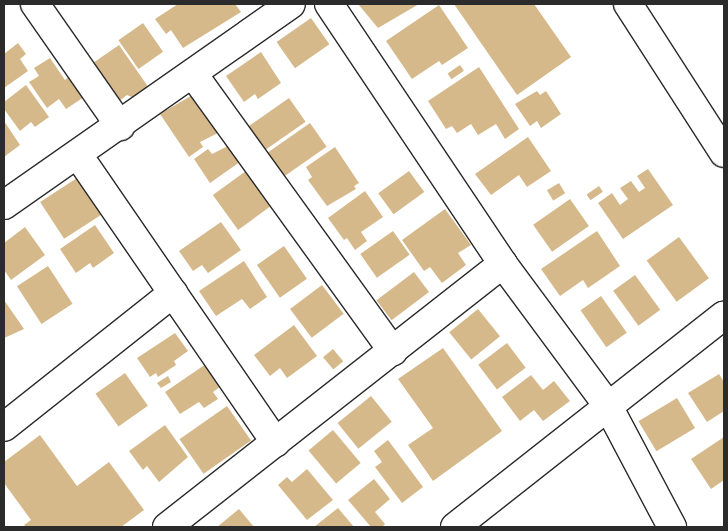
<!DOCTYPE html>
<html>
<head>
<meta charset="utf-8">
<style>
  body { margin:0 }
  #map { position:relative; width:728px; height:531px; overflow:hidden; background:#fff; font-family:Itim,sans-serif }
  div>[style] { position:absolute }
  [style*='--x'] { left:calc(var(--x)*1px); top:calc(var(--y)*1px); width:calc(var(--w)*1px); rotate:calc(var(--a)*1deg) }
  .building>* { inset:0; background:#d6b98a; transform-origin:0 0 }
  .roads { filter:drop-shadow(1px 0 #2b2b2b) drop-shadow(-1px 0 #2b2b2b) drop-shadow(0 1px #2b2b2b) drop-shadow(0 -1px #2b2b2b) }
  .minor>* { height:28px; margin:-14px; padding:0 14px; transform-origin:14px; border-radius:14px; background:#fff }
  .tertiary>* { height:28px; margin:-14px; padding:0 14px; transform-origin:14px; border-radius:14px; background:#fff }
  span { translate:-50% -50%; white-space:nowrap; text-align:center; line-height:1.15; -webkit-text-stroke:4.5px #fff; paint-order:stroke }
  .frame { position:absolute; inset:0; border:5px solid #2b2b2b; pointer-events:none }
</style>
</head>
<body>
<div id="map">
  <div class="building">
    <i style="clip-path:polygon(178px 4px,235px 4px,241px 12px,183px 48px,171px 30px,166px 34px,155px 19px)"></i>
    <i style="clip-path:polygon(358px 4px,419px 4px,378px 28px)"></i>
    <i style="clip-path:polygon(454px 4px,534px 4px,571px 57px,517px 95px)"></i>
    <i style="clip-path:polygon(439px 5px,468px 48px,442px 65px,439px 61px,412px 79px,386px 41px)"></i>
    <i style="left:311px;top:18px;width:32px;height:42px;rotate:55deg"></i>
    <i style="left:143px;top:23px;width:35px;height:30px;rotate:55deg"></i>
    <i style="clip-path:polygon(18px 43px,26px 54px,20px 59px,28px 71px,4px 88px,4px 54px)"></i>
    <i style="clip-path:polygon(119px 45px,149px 88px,134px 98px,127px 95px,119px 101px,93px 63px)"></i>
    <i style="clip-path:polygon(261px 52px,281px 83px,258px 99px,255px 94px,244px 102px,226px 76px)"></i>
    <i style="clip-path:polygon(50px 58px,65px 80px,69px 77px,84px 97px,66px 109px,59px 99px,47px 108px,29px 82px,39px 76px,34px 68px)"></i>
    <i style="left:460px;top:65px;width:7px;height:15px;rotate:56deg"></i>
    <i style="clip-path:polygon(479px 67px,519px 129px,505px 139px,496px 124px,478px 135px,471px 124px,457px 133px,452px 126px,446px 129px,428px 101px)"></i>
    <i style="clip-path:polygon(26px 85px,49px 117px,35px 127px,31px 122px,20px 131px,4px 109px,4px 102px)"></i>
    <i style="clip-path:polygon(537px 91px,540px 95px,546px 91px,561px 114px,541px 128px,537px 121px,530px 126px,515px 104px)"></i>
    <i style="clip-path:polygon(194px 94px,217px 123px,213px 125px,218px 133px,200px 142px,203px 147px,189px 157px,160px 114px)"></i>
    <i style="left:289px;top:98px;width:29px;height:49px;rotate:55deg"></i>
    <i style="clip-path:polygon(4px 121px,20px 145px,4px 157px)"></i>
    <i style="left:310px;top:123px;width:29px;height:52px;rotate:55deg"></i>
    <i style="clip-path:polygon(528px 137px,551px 171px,527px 187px,519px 175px,491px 195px,475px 174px)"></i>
    <i style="clip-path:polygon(232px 144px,244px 159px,210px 183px,194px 159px,208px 149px,212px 154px)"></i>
    <i style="clip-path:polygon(335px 147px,359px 183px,354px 186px,356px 189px,327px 206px,308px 180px,312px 177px,306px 167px)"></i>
    <i style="clip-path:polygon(648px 169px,673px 205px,623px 239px,598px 203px,612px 193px,620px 205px,628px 199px,620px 188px,631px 181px,639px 192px,645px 188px,637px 176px)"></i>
    <i style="left:246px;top:171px;width:43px;height:41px;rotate:54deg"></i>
    <i style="left:409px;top:171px;width:26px;height:38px;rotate:54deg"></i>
    <i style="left:77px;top:178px;width:44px;height:44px;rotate:57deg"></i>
    <i style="left:559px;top:183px;width:12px;height:14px;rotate:59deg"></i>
    <i style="left:599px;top:186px;width:7px;height:15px;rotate:56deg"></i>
    <i style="clip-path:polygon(365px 191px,383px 217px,361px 232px,367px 241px,355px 250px,347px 238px,344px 240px,328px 218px)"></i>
    <i style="left:570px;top:199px;width:33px;height:45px;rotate:55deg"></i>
    <i style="clip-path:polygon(445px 209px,471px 245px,458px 253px,466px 265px,442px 283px,430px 267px,424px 271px,402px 240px)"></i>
    <i style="clip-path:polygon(221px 222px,241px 250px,208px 273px,202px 265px,193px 271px,179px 251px)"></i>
    <i style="clip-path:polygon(95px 225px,114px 253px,93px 268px,90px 263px,76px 273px,60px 249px)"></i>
    <i style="clip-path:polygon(25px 227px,45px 255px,11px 280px,4px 270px,4px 243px)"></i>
    <i style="left:393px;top:231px;width:29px;height:40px;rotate:55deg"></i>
    <i style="clip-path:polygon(597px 231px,620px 266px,588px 288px,583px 280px,560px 296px,541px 269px)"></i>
    <i style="left:679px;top:237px;width:51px;height:40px;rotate:54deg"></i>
    <i style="left:284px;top:246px;width:40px;height:33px;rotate:55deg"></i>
    <i style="clip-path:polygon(244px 261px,267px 297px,250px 309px,242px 299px,216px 316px,199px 291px)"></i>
    <i style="left:48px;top:266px;width:45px;height:37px;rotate:57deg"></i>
    <i style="left:414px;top:272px;width:25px;height:47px;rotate:53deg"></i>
    <i style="left:635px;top:275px;width:43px;height:27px;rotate:54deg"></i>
    <i style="left:322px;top:285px;width:36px;height:40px;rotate:53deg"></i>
    <i style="left:601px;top:296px;width:45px;height:25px;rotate:55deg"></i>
    <i style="clip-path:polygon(4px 300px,24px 329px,4px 338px)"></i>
    <i style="left:478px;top:309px;width:35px;height:37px;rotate:51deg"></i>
    <i style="clip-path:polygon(294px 325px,317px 356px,287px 378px,280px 368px,270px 376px,254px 355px)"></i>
    <i style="clip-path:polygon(175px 333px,188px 351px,174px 361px,176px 365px,158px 377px,156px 373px,150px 377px,137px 358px)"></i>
    <i style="left:507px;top:343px;width:31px;height:36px;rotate:53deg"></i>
    <i style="clip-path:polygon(443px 348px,502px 431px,433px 481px,408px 445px,433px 428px,398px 379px)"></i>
    <i style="left:333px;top:349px;width:16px;height:13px;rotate:50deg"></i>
    <i style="clip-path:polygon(206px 364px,221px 386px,213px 392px,218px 399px,204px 408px,199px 402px,180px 414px,165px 392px)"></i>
    <i style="left:125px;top:373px;width:40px;height:36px;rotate:55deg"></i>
    <i style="clip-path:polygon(719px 374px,724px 382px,724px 411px,707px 422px,688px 393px)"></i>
    <i style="clip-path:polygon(531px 375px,543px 390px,554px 381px,570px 401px,543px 421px,534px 410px,520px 421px,502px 397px)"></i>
    <i style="clip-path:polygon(168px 376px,171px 382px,161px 388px,157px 383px)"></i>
    <i style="left:371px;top:396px;width:33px;height:43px;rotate:51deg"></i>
    <i style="left:677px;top:398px;width:35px;height:45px;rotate:59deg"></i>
    <i style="left:227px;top:406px;width:42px;height:58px;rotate:55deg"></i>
    <i style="clip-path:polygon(165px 425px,188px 457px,159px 482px,147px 466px,143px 470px,129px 451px)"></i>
    <i style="left:333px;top:430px;width:43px;height:32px;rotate:50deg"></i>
    <i style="clip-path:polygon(40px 435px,77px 486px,109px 462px,144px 510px,121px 527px,26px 527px,24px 525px,31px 520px,4px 483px,4px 462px)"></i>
    <i style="clip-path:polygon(724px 437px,724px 480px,711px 489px,691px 459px)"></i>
    <i style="clip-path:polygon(388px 440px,423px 487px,402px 503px,375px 467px,382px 462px,374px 451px)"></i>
    <i style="clip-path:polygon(307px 469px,333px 500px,307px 520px,278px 485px,287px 477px,292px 482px)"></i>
    <i style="clip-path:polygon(374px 479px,390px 499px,375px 512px,385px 524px,382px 527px,371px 527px,348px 500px)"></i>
    <i style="clip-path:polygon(338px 508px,354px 527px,314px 527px)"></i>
    <i style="clip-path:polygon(239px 509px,254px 527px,217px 527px)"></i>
  </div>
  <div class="roads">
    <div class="minor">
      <i style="--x:35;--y:4;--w:149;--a:55.1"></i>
      <i style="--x:329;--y:4;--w:313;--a:56.2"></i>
      <i style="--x:503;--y:264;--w:177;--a:53.5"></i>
      <i style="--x:608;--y:406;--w:137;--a:62.1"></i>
      <i style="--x:193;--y:74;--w:342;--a:54.2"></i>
      <i style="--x:78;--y:155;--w:349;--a:55.5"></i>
      <i style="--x:4;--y:205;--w:350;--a:-35"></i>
      <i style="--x:4;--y:427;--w:216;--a:-38.4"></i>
      <i style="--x:167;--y:527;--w:427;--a:-38.1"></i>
    </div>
    <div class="tertiary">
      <i style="--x:628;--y:4;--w:177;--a:57.2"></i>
      <i style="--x:455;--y:527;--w:342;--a:-38.2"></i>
    </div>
  </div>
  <div class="frame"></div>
</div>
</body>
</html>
